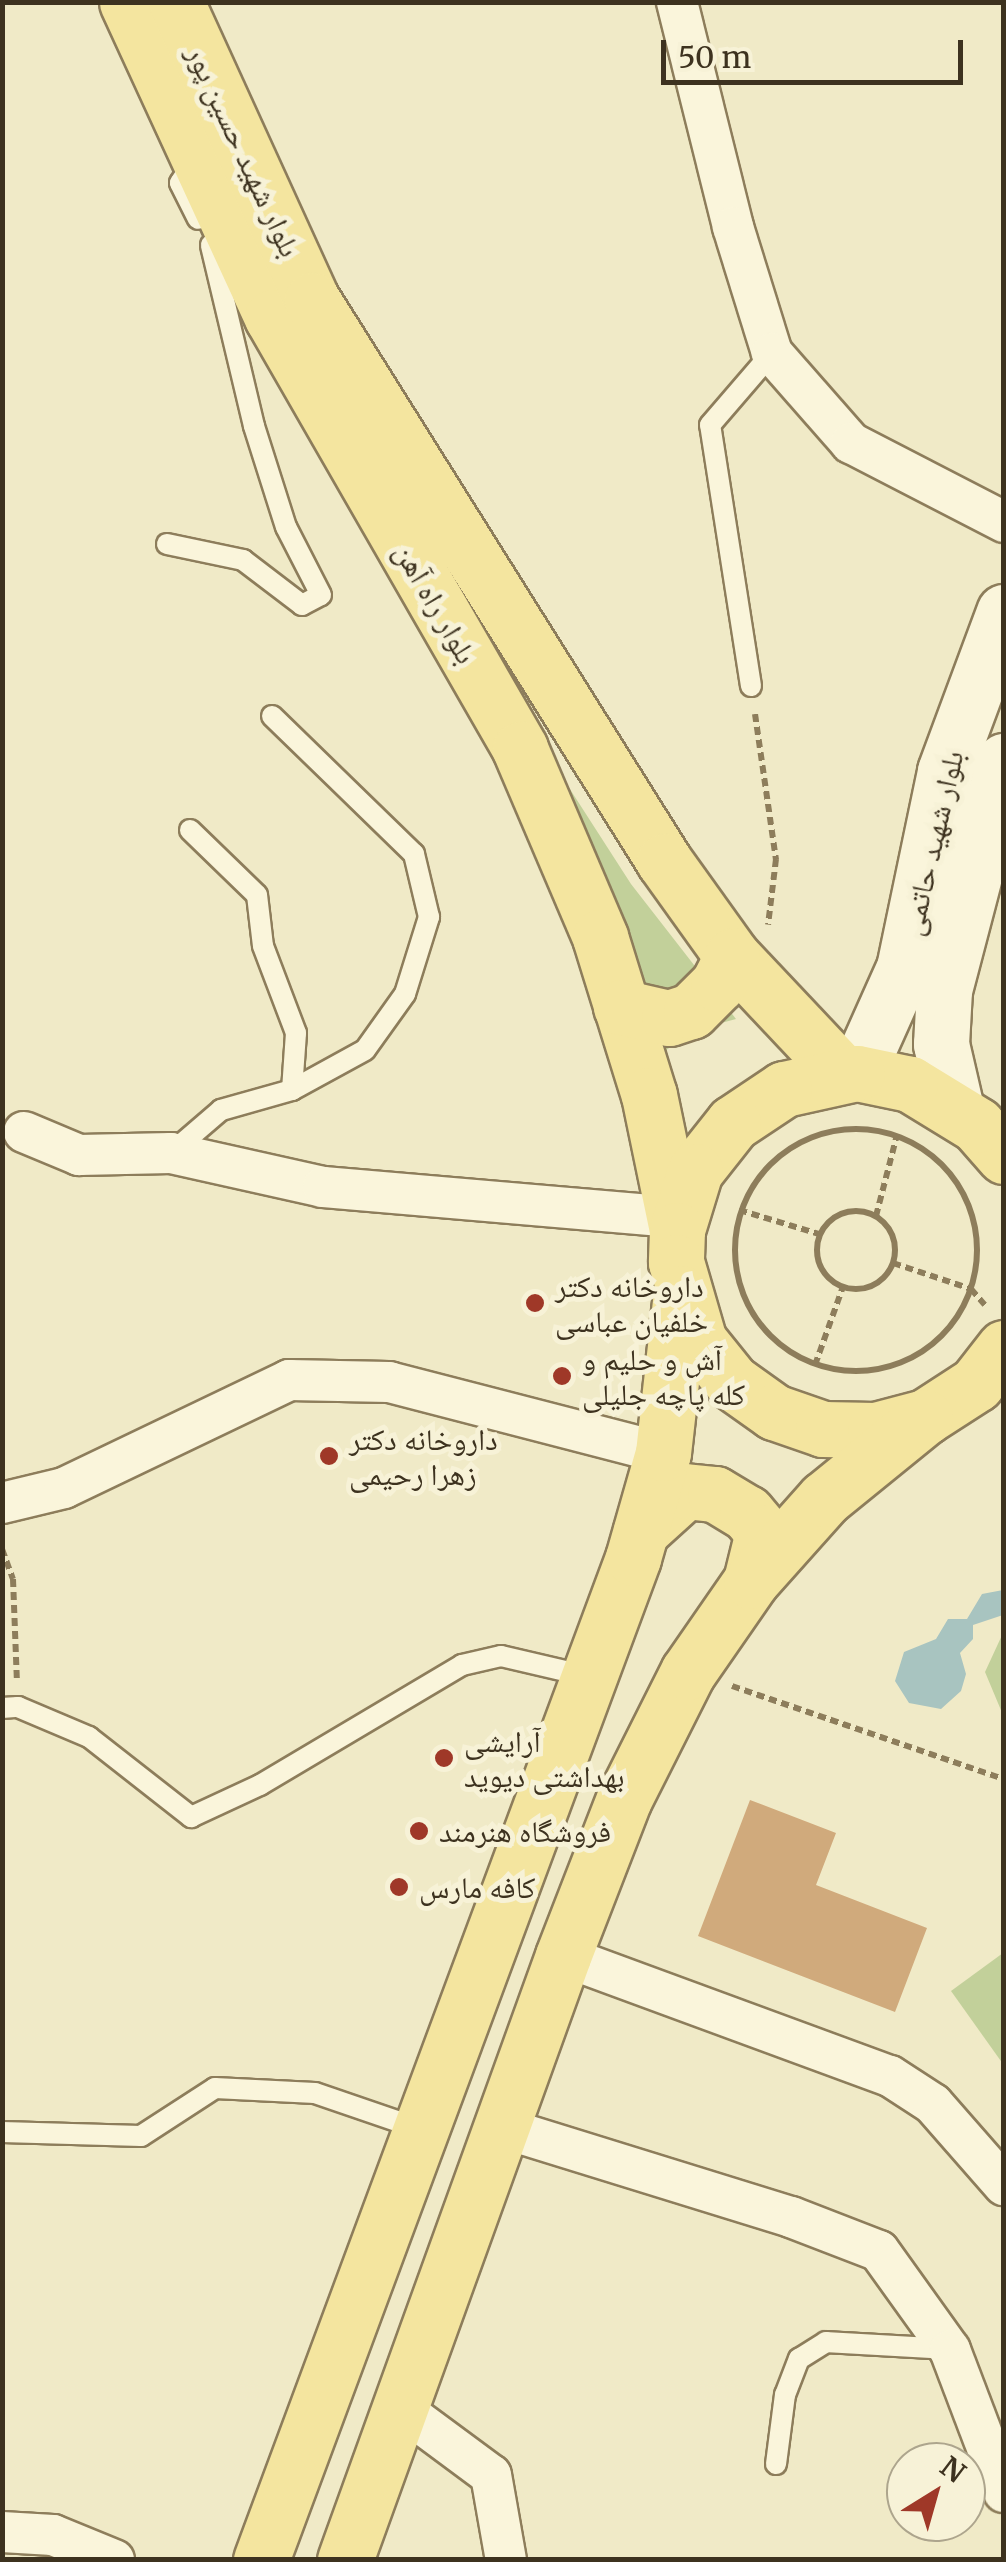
<!DOCTYPE html>
<html>
<head>
<meta charset="utf-8">
<style>
  body { margin:0 }
  #map { position:relative; width:1006px; height:2562px; overflow:hidden; background:#f0eac7; font-family:Merriweather,"Noto Naskh Arabic",serif }
  div>[style] { position:absolute }
  [style*='--x'] { left:calc(var(--x)*1px); top:calc(var(--y)*1px); width:calc(var(--w)*1px); rotate:calc(var(--a)*1deg) }
  .green>* { inset:0; background:#c2d09a }
  .water>* { inset:0; background:#a8c4c0 }
  .building>* { inset:0; background:#d0aa7c }
  .path>* { height:6px; margin-top:-3px; transform-origin:0; background:repeating-linear-gradient(90deg,#8d7d5b 0 8px,transparent 0 13px) }
  .path>.ring { margin:-3px; padding:0; box-sizing:content-box; background:none; border:6px solid #8d7d5b; border-radius:50% }
  .roads { filter:drop-shadow(2px 0 #8d7d5b) drop-shadow(-2px 0 #8d7d5b) drop-shadow(0 2px #8d7d5b) drop-shadow(0 -2px #8d7d5b) }
  .service>* { height:20px; margin:-10px; padding:0 10px; transform-origin:10px; border-radius:10px; background:#faf5db }
  .minor>* { height:40px; margin:-20px; padding:0 20px; transform-origin:20px; border-radius:20px; background:#faf5db }
  .secondary>* { height:55px; margin:-27.5px; padding:0 27.5px; transform-origin:27.5px; border-radius:27.5px; background:#faf5db }
  .primary>* { height:55px; margin:-27.5px; padding:0 27.5px; transform-origin:27.5px; border-radius:27.5px; background:#f4e59f }
  .dots>* { width:28px; height:28px; translate:-50% -50%; box-sizing:border-box; border:5px solid #f7f2d7; border-radius:50% }
  span { translate:-50% -50%; white-space:nowrap; text-align:center; line-height:1.15; -webkit-text-stroke:10px #f7f2d7; paint-order:stroke }
  .street-label { font-size:30px; color:#3d321f }
  .poi-label { font-size:30px; color:#3d321f }
  .left { translate:0 -50%; text-align:left }
  .frame { position:absolute; inset:0; border:5px solid #3d321f; pointer-events:none }
  .north { position:absolute; left:886px; top:2442px; width:100px; height:100px; box-sizing:border-box; background:#f7f2d7; border:2px solid #ada58d; border-radius:50%; rotate:37deg; font-size:28px; font-weight:700; line-height:40px; text-align:center; color:#3d321f }
  .north::after { content:''; display:block; margin:auto; width:35px; height:45px; background:#9f3828; clip-path:polygon(50% 0,100% 100%,50% 72%,0 100%) }
  .scale { position:absolute; left:661px; top:40px; width:302px; height:45px; box-sizing:border-box; border:5px solid #3d321f; border-top:0; padding-left:12px; font-size:30px; line-height:35px; white-space:nowrap; color:#3d321f; -webkit-text-stroke:8px #f7f2d7; paint-order:stroke }
</style>
</head>
<body>
<div id="map">
  <div class="green">
    <i style="clip-path:polygon(537px 738px,631px 884px,736px 1019px,695px 1030px,659px 1055px)"></i>
    <i style="clip-path:polygon(1003px 1633px,1002px 1680px,1003px 1715px,985px 1672px)"></i>
    <i style="clip-path:polygon(1003px 1953px,1003px 2064px,951px 1991px)"></i>
  </div>
  <div class="water">
    <i style="clip-path:polygon(1003px 1590px,1003px 1615px,973px 1625px,973px 1639px,960px 1653px,966px 1674px,961px 1691px,941px 1709px,909px 1703px,895px 1681px,904px 1652px,936px 1639px,948px 1619px,967px 1619px,982px 1594px)"></i>
  </div>
  <div class="building">
    <i style="clip-path:polygon(750px 1800px,836px 1833px,816px 1885px,927px 1928px,895px 2012px,698px 1936px)"></i>
  </div>
  <div class="path">
    <i style="--x:755;--y:714;--w:147;--a:81.8"></i>
    <i style="--x:776;--y:859;--w:66;--a:96.9"></i>
    <i class="ring" style="left:735px;top:1129px;width:236px;height:236px"></i>
    <i style="--x:739;--y:1210;--w:84;--a:16.7"></i>
    <i class="ring" style="left:817px;top:1211px;width:72px;height:72px"></i>
    <i style="--x:876;--y:1216;--w:84;--a:-75.5"></i>
    <i style="--x:893;--y:1263;--w:82;--a:18.4"></i>
    <i style="--x:971;--y:1289;--w:21;--a:49"></i>
    <i style="--x:815;--y:1365;--w:83;--a:-70.3"></i>
    <i style="--x:2;--y:1549;--w:32;--a:70"></i>
    <i style="--x:13;--y:1579;--w:102;--a:87.8"></i>
    <i style="--x:732;--y:1686;--w:287;--a:18.9"></i>
  </div>
  <div class="roads">
    <div class="service">
      <i style="--x:194;--y:162;--w:25;--a:124"></i>
      <i style="--x:180;--y:183;--w:40;--a:63.4"></i>
      <i style="--x:167;--y:544;--w:78;--a:11.9"></i>
      <i style="--x:243;--y:560;--w:74;--a:37.3"></i>
      <i style="--x:302;--y:605;--w:21;--a:-28"></i>
      <i style="--x:321;--y:595;--w:76;--a:-117.2"></i>
      <i style="--x:286;--y:527;--w:106;--a:-107.6"></i>
      <i style="--x:254;--y:426;--w:186;--a:-103.4"></i>
      <i style="--x:751;--y:686;--w:264;--a:-98.9"></i>
      <i style="--x:710;--y:425;--w:95;--a:-49.3"></i>
      <i style="--x:190;--y:830;--w:93;--a:44.1"></i>
      <i style="--x:257;--y:895;--w:51;--a:83.3"></i>
      <i style="--x:263;--y:946;--w:93;--a:69.2"></i>
      <i style="--x:296;--y:1033;--w:57;--a:94"></i>
      <i style="--x:171;--y:1153;--w:66;--a:-40.7"></i>
      <i style="--x:221;--y:1110;--w:74;--a:-15.7"></i>
      <i style="--x:292;--y:1090;--w:83;--a:-28.7"></i>
      <i style="--x:365;--y:1050;--w:69;--a:-54.5"></i>
      <i style="--x:405;--y:994;--w:81;--a:-72.7"></i>
      <i style="--x:429;--y:917;--w:65;--a:-103.4"></i>
      <i style="--x:414;--y:854;--w:198;--a:-135.8"></i>
      <i style="--x:2;--y:1708;--w:16;--a:-4"></i>
      <i style="--x:18;--y:1707;--w:77;--a:22.9"></i>
      <i style="--x:89;--y:1737;--w:130;--a:38.1"></i>
      <i style="--x:191;--y:1817;--w:76;--a:-24.9"></i>
      <i style="--x:260;--y:1785;--w:235;--a:-30.7"></i>
      <i style="--x:462;--y:1665;--w:40;--a:-13"></i>
      <i style="--x:501;--y:1656;--w:88;--a:13.1"></i>
      <i style="--x:2;--y:2132;--w:139;--a:1.6"></i>
      <i style="--x:141;--y:2136;--w:88;--a:-33"></i>
      <i style="--x:215;--y:2088;--w:100;--a:2.9"></i>
      <i style="--x:315;--y:2093;--w:108;--a:18.9"></i>
      <i style="--x:776;--y:2464;--w:70;--a:-82.6"></i>
      <i style="--x:785;--y:2395;--w:39;--a:-69"></i>
      <i style="--x:799;--y:2359;--w:32;--a:-32"></i>
      <i style="--x:826;--y:2342;--w:122;--a:3.3"></i>
    </div>
    <div class="minor">
      <i style="--x:677;--y:2;--w:232;--a:76"></i>
      <i style="--x:733;--y:227;--w:132;--a:72.8"></i>
      <i style="--x:772;--y:353;--w:120;--a:48.7"></i>
      <i style="--x:851;--y:443;--w:172;--a:27.3"></i>
      <i style="--x:24;--y:1132;--w:60;--a:22.7"></i>
      <i style="--x:79;--y:1155;--w:92;--a:-1.2"></i>
      <i style="--x:171;--y:1153;--w:156;--a:12.6"></i>
      <i style="--x:323;--y:1187;--w:352;--a:4.9"></i>
      <i style="--x:2;--y:1503;--w:64;--a:-13.6"></i>
      <i style="--x:64;--y:1488;--w:250;--a:-25.6"></i>
      <i style="--x:289;--y:1380;--w:100;--a:1.1"></i>
      <i style="--x:389;--y:1382;--w:283;--a:14.5"></i>
      <i style="--x:563;--y:1956;--w:348;--a:20.2"></i>
      <i style="--x:890;--y:2076;--w:51;--a:33.1"></i>
      <i style="--x:933;--y:2104;--w:108;--a:48.8"></i>
      <i style="--x:497;--y:2126;--w:308;--a:17.2"></i>
      <i style="--x:791;--y:2217;--w:94;--a:21.1"></i>
      <i style="--x:879;--y:2251;--w:122;--a:54.4"></i>
      <i style="--x:950;--y:2350;--w:152;--a:69.2"></i>
      <i style="--x:399;--y:2407;--w:114;--a:36.5"></i>
      <i style="--x:491;--y:2475;--w:86;--a:80"></i>
      <i style="--x:2;--y:2532;--w:51;--a:3.4"></i>
      <i style="--x:53;--y:2535;--w:66;--a:22.3"></i>
    </div>
    <div class="secondary">
      <i style="--x:857;--y:1073;--w:115;--a:-65.9"></i>
      <i style="--x:904;--y:968;--w:201;--a:-78.2"></i>
      <i style="--x:945;--y:771;--w:170;--a:-69.6"></i>
      <i style="--x:956;--y:1109;--w:67;--a:-103"></i>
      <i style="--x:941;--y:1044;--w:54;--a:-86.8"></i>
      <i style="--x:944;--y:990;--w:237;--a:-75.3"></i>
    </div>
    <div class="primary">
      <i style="--x:127;--y:2;--w:347;--a:65.3"></i>
      <i style="--x:272;--y:317;--w:498;--a:60.1"></i>
      <i style="--x:520;--y:749;--w:204;--a:66.9"></i>
      <i style="--x:600;--y:937;--w:165;--a:72.8"></i>
      <i style="--x:649;--y:1095;--w:138;--a:78.3"></i>
      <i style="--x:176;--y:2;--w:328;--a:65.5"></i>
      <i style="--x:312;--y:300;--w:662;--a:57.89"></i>
      <i style="--x:664;--y:861;--w:117;--a:54.4"></i>
      <i style="--x:732;--y:956;--w:163;--a:46.7"></i>
      <i style="--x:621;--y:1007;--w:49;--a:12.9"></i>
      <i style="--x:669;--y:1018;--w:23;--a:-18"></i>
      <i style="--x:691;--y:1011;--w:38;--a:-45"></i>
      <i style="--x:718;--y:984;--w:31;--a:-63"></i>
      <i style="--x:1004;--y:1156;--w:41;--a:-131.1"></i>
      <i style="--x:977;--y:1125;--w:79;--a:-148.5"></i>
      <i style="--x:910;--y:1084;--w:54;--a:-168.3"></i>
      <i style="--x:857;--y:1073;--w:75;--a:167.6"></i>
      <i style="--x:784;--y:1089;--w:61;--a:146.3"></i>
      <i style="--x:733;--y:1123;--w:61;--a:128.4"></i>
      <i style="--x:695;--y:1171;--w:62;--a:107"></i>
      <i style="--x:677;--y:1230;--w:32;--a:92"></i>
      <i style="--x:676;--y:1262;--w:82;--a:73.8"></i>
      <i style="--x:699;--y:1341;--w:53;--a:51.2"></i>
      <i style="--x:732;--y:1382;--w:52;--a:35.5"></i>
      <i style="--x:774;--y:1412;--w:52;--a:19.1"></i>
      <i style="--x:823;--y:1429;--w:52;--a:1.1"></i>
      <i style="--x:875;--y:1430;--w:52;--a:-14.6"></i>
      <i style="--x:925;--y:1417;--w:61;--a:-32.9"></i>
      <i style="--x:976;--y:1384;--w:46;--a:-52.1"></i>
      <i style="--x:641;--y:1531;--w:59;--a:-42.3"></i>
      <i style="--x:685;--y:1491;--w:30;--a:6"></i>
      <i style="--x:715;--y:1494;--w:37;--a:31"></i>
      <i style="--x:747;--y:1513;--w:25;--a:50"></i>
      <i style="--x:763;--y:1532;--w:50;--a:103.8"></i>
      <i style="--x:261;--y:2560;--w:1069;--a:-69.63"></i>
      <i style="--x:633;--y:1558;--w:109;--a:-74.1"></i>
      <i style="--x:663;--y:1453;--w:161;--a:-83.6"></i>
      <i style="--x:345;--y:2560;--w:642;--a:-70.15"></i>
      <i style="--x:563;--y:1956;--w:168;--a:-68.8"></i>
      <i style="--x:624;--y:1799;--w:142;--a:-63.3"></i>
      <i style="--x:688;--y:1672;--w:111;--a:-55.3"></i>
      <i style="--x:751;--y:1581;--w:110;--a:-48.3"></i>
      <i style="--x:824;--y:1499;--w:130;--a:-39.1"></i>
    </div>
  </div>
  <div class="dots">
    <i style="left:535px;top:1303px;background:#9f3828"></i>
    <i style="left:562px;top:1376px;background:#9f3828"></i>
    <i style="left:329px;top:1456px;background:#9f3828"></i>
    <i style="left:444px;top:1758px;background:#9f3828"></i>
    <i style="left:419px;top:1831px;background:#9f3828"></i>
    <i style="left:399px;top:1887px;background:#9f3828"></i>
  </div>
  <div class="street-label">
    <span style="left:244px;top:151px;rotate:65deg">بلوار شهيد حسین پور</span>
    <span style="left:436px;top:603px;rotate:60deg">بلوار راه آهن</span>
    <span style="left:932px;top:843px;rotate:-77deg">بلوار شهید حاتمی</span>
  </div>
  <div class="poi-label">
    <span class="left" style="left:555px;top:1303px">داروخانه دکتر<br>خلفیان عباسی</span>
    <span class="left" style="left:582px;top:1376px">آش و حلیم و<br>کله پاچه جلیلی</span>
    <span class="left" style="left:349px;top:1456px">داروخانه دکتر<br>زهرا رحیمی</span>
    <span class="left" style="left:464px;top:1758px">آرایشی<br>بهداشتی دیوید</span>
    <span class="left" style="left:439px;top:1831px">فروشگاه هنرمند</span>
    <span class="left" style="left:419px;top:1887px">کافه مارس</span>
  </div>
  <div class="frame"></div>
  <div class="north">N</div>
  <div class="scale">50 m</div>
</div>
</body>
</html>
